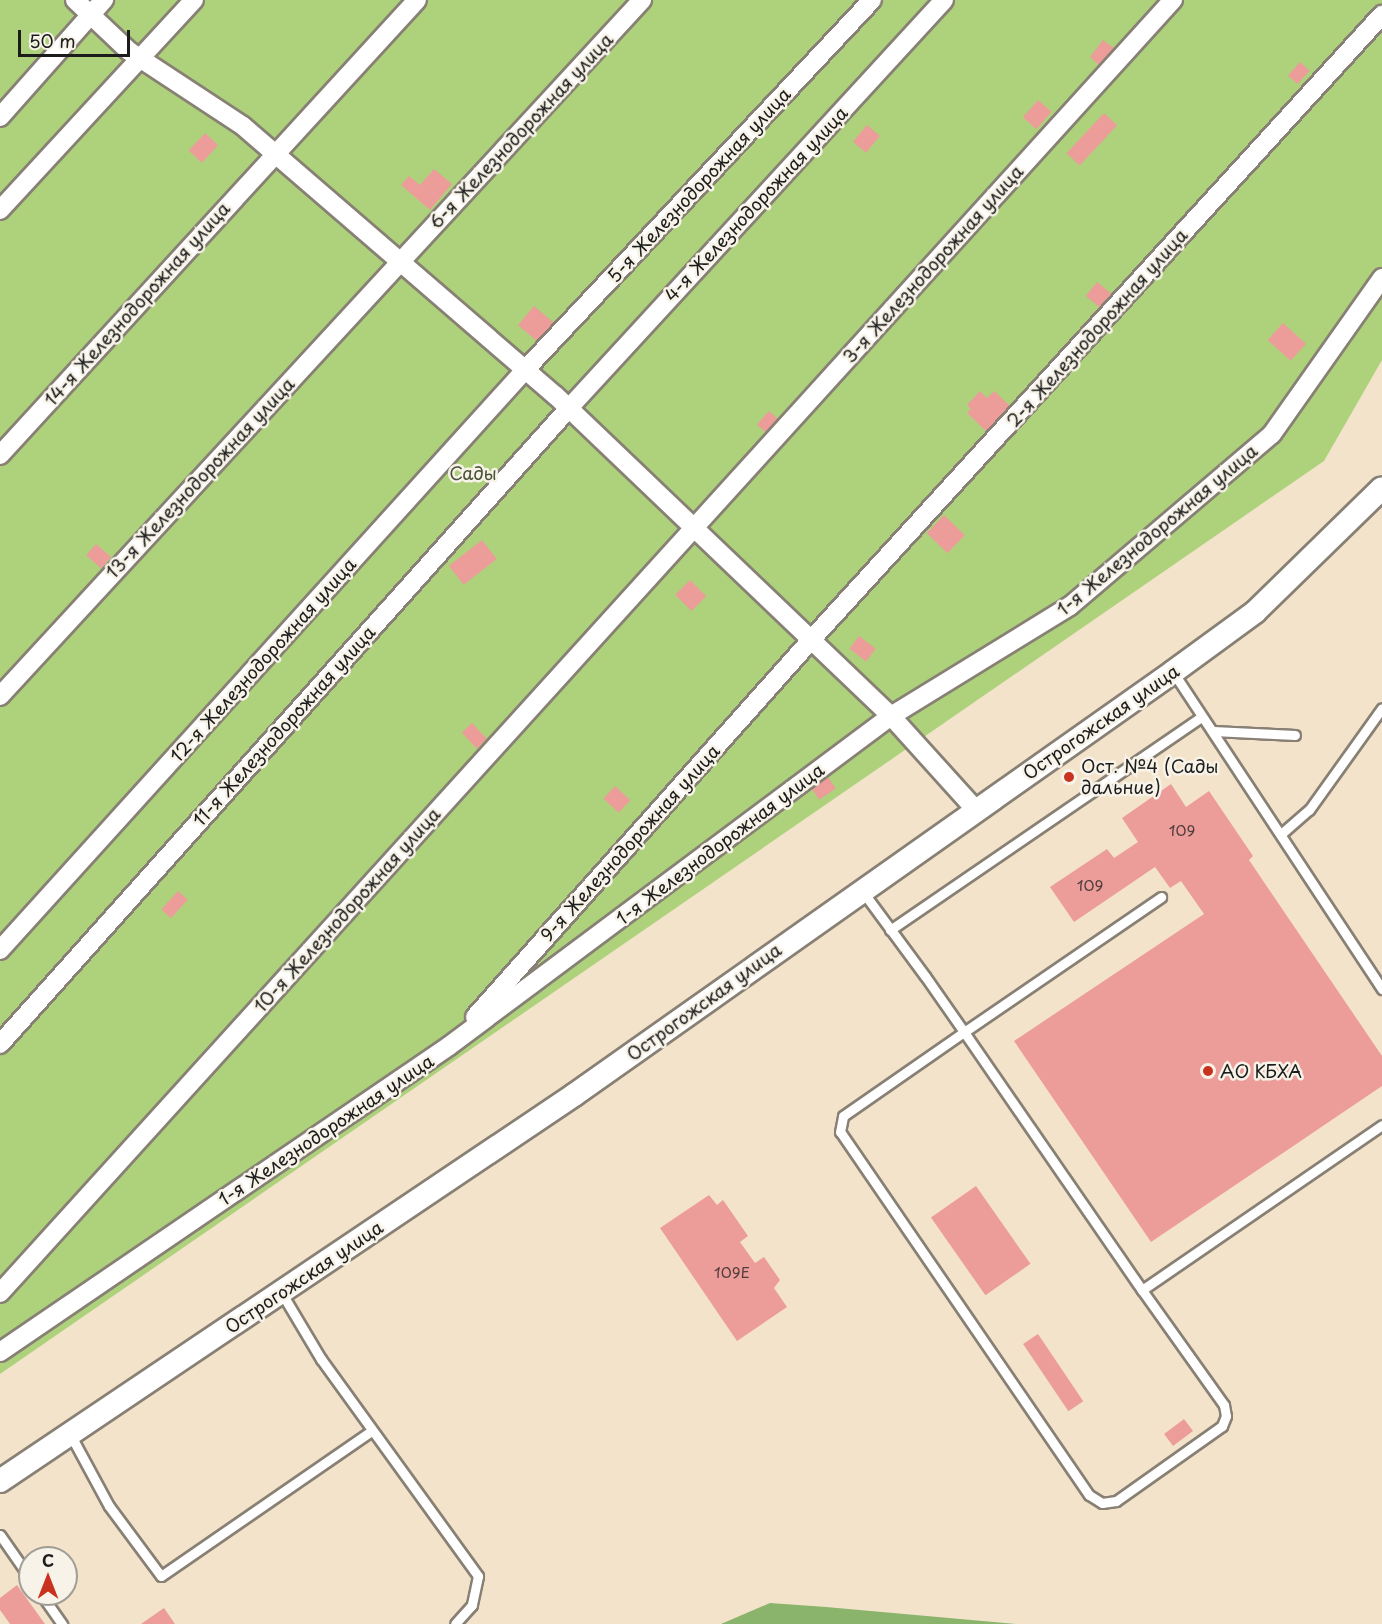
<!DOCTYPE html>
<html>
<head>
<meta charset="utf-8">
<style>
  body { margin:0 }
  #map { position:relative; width:1382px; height:1624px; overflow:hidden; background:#f4e3cb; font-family:"Playpen Sans",sans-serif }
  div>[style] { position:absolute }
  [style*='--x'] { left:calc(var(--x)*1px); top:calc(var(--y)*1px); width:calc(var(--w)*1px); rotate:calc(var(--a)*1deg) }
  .green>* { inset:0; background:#add27b }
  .forest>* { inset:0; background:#8ab46b }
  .building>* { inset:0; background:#ec9d9a; transform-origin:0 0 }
  .roads { filter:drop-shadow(2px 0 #888074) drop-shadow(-2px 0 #888074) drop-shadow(0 2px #888074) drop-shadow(0 -2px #888074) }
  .service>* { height:9px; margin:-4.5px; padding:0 4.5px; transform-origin:4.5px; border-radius:4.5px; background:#fff }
  .minor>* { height:18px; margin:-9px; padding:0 9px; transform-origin:9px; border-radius:9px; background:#fff }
  .tertiary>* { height:22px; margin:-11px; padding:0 11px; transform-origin:11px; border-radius:11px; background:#fff }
  .dots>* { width:16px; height:16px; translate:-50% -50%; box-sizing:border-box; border:3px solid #f7f3e8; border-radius:50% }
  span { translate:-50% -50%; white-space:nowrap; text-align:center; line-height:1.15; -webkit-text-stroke:5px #f7f3e8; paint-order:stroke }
  .number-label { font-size:15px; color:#503c3c }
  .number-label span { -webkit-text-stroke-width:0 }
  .street-label { font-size:18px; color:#1c1c1c }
  .park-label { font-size:18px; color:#485338 }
  .poi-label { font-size:18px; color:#1c1c1c }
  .left { translate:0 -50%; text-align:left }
  .north { position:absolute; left:18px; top:1546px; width:60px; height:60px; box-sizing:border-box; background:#f7f3e8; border:2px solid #9f9d96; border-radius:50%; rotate:0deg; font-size:16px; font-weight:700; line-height:24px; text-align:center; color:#1c1c1c }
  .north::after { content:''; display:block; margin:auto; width:21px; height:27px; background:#c8321e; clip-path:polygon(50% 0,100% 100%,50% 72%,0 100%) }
  .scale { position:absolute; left:18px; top:30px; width:112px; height:27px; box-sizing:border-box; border:3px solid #1c1c1c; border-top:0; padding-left:8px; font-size:18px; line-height:21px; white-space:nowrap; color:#1c1c1c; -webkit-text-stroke:4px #f7f3e8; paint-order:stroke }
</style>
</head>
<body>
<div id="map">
  <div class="green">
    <i style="clip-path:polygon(0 0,1382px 0,1382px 360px,1324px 461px,0 1374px)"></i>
  </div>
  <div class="forest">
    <i style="clip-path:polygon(770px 1603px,826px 1607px,1016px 1624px,721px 1624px)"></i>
  </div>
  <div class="building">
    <i style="clip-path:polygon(1103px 40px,1114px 48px,1099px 65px,1090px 57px)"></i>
    <i style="left:1300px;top:62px;width:13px;height:18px;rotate:42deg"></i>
    <i style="left:1038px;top:100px;width:18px;height:23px;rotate:41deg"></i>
    <i style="left:1104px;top:113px;width:18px;height:55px;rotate:43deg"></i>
    <i style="left:867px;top:125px;width:17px;height:22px;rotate:40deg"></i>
    <i style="left:205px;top:133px;width:18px;height:24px;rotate:43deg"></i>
    <i style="clip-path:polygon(434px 169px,452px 184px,430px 210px,401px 185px,409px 176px,420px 185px)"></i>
    <i style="left:1097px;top:282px;width:19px;height:18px;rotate:39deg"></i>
    <i style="left:534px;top:306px;width:26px;height:25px;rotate:40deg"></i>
    <i style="left:1283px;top:323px;width:31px;height:23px;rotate:42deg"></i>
    <i style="clip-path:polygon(980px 391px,987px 398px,994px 391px,1010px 406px,986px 431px,967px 413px,971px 409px,967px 405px)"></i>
    <i style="left:769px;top:411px;width:12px;height:18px;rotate:42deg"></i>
    <i style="left:944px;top:515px;width:29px;height:25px;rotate:44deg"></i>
    <i style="left:482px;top:540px;width:24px;height:42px;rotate:52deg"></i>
    <i style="left:96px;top:544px;width:20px;height:15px;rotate:41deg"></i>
    <i style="left:690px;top:580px;width:23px;height:21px;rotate:45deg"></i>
    <i style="left:859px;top:636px;width:21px;height:16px;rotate:37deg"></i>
    <i style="left:472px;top:723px;width:22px;height:14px;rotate:47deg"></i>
    <i style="left:828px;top:777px;width:14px;height:20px;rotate:56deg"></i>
    <i style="clip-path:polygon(1171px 784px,1186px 807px,1209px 791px,1253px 856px,1249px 860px,1382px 1056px,1382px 1086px,1151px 1242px,1014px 1041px,1204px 914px,1181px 881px,1170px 888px,1155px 867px,1074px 922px,1050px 887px,1107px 849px,1114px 858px,1138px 842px,1122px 818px)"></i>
    <i style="left:615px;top:786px;width:21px;height:17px;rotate:43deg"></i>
    <i style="left:178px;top:891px;width:13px;height:25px;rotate:42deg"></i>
    <i style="left:976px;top:1186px;width:95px;height:55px;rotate:55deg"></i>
    <i style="clip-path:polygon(709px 1195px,717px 1205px,723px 1200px,748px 1236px,740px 1242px,755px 1263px,764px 1257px,780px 1280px,774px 1288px,787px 1307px,737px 1341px,660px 1228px)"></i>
    <i style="left:1038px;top:1334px;width:81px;height:18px;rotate:56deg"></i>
    <i style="left:1184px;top:1419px;width:15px;height:25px;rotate:53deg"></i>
    <i style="clip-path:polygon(17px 1585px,45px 1624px,10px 1624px,0 1610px,0 1598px)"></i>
    <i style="clip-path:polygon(164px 1608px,175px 1624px,141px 1624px)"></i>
  </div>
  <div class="roads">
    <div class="service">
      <i style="--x:1173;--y:672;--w:380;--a:56.6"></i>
      <i style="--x:1213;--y:731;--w:82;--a:2.8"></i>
      <i style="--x:1281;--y:834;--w:37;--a:-41"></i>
      <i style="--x:1309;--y:810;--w:125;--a:-54.4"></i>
      <i style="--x:863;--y:892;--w:104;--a:53.6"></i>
      <i style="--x:925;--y:976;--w:68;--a:55.1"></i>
      <i style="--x:964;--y:1032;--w:313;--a:55.4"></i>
      <i style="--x:1142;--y:1290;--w:141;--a:54.5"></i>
      <i style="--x:1224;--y:1405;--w:11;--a:80"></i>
      <i style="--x:1226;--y:1416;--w:11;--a:112"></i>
      <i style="--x:1222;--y:1426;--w:130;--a:144.7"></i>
      <i style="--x:1116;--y:1501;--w:14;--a:172"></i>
      <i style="--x:1102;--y:1503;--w:15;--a:-148"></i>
      <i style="--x:1089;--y:1495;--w:440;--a:-124.4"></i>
      <i style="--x:840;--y:1132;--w:16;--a:-79"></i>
      <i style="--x:843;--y:1116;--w:147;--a:-34.8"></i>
      <i style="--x:964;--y:1032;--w:239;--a:-34.4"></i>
      <i style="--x:890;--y:930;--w:378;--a:-34.4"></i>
      <i style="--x:1142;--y:1290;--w:291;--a:-34.5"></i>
      <i style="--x:281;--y:1292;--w:78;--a:59.2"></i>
      <i style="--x:321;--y:1359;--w:268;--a:54.1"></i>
      <i style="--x:478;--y:1576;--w:30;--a:102"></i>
      <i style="--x:472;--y:1605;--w:25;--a:132"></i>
      <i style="--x:70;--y:1434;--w:82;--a:61.6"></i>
      <i style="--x:109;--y:1506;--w:87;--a:53.4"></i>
      <i style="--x:161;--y:1576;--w:255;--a:-34.6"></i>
      <i style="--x:0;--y:1535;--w:52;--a:55.1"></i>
      <i style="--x:41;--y:1594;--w:37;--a:55"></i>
    </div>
    <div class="minor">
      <i style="--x:75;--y:0;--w:74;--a:43.4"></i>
      <i style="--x:129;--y:51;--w:136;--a:33.3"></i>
      <i style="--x:243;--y:126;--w:413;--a:40.8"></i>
      <i style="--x:556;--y:396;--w:463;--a:43.7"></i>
      <i style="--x:891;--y:716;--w:127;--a:47.9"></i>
      <i style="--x:0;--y:117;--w:157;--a:-48.4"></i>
      <i style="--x:0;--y:210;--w:286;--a:-47.3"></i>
      <i style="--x:0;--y:455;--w:617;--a:-47.5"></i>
      <i style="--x:0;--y:696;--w:947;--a:-47.31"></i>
      <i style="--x:0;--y:950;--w:782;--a:-47.85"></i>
      <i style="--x:525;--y:370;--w:507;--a:-46.84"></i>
      <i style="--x:475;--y:1017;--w:505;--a:-48.29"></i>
      <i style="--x:811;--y:640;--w:847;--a:-47.59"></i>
      <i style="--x:0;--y:1044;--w:853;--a:-48.18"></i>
      <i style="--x:569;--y:408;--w:554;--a:-47.41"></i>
      <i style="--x:0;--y:1293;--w:1746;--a:-47.79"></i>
      <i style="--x:0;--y:1352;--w:543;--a:-34.27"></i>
      <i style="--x:449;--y:1046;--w:552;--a:-36.75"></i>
      <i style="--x:891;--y:716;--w:210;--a:-31.6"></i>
      <i style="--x:1070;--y:606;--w:265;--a:-40.4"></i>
      <i style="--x:1272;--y:434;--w:191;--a:-54.8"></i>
    </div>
    <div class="tertiary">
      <i style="--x:0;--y:1481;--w:692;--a:-33.92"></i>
      <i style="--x:574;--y:1095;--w:733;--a:-35.23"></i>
      <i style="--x:1173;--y:672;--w:102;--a:-36.2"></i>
      <i style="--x:1255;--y:612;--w:177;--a:-44.3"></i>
    </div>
  </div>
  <div class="dots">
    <i style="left:1069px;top:777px;background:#c8321e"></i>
    <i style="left:1208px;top:1071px;background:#c8321e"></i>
  </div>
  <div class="number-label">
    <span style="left:1182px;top:830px">109</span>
    <span style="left:1090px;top:885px">109</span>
    <span style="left:732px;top:1272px">109Е</span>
  </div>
  <div class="street-label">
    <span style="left:521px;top:131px;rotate:-47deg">6-я Железнодорожная улица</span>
    <span style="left:699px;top:185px;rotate:-47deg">5-я Железнодорожная улица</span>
    <span style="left:756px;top:204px;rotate:-47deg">4-я Железнодорожная улица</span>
    <span style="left:933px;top:264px;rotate:-48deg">3-я Железнодорожная улица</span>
    <span style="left:137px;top:304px;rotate:-48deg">14-я Железнодорожная улица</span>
    <span style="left:1097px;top:328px;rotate:-48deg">2-я Железнодорожная улица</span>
    <span style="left:200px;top:478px;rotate:-47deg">13-я Железнодорожная улица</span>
    <span style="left:1157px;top:530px;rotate:-40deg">1-я Железнодорожная улица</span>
    <span style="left:263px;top:660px;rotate:-48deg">12-я Железнодорожная улица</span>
    <span style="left:1101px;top:722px;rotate:-35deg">Острогожская улица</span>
    <span style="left:284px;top:726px;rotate:-48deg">11-я Железнодорожная улица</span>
    <span style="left:630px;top:843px;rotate:-48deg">9-я Железнодорожная улица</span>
    <span style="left:720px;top:844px;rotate:-37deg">1-я Железнодорожная улица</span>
    <span style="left:347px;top:910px;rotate:-48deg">10-я Железнодорожная улица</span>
    <span style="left:704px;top:1002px;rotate:-36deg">Острогожская улица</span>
    <span style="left:326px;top:1130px;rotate:-34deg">1-я Железнодорожная улица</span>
    <span style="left:304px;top:1277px;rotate:-34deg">Острогожская улица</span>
  </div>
  <div class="park-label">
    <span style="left:473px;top:473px">Сады</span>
  </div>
  <div class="poi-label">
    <span class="left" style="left:1081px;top:777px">Ост. №4 (Сады<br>дальние)</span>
    <span class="left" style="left:1220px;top:1071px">АО КБХА</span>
  </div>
  <div class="north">С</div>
  <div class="scale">50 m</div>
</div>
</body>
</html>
